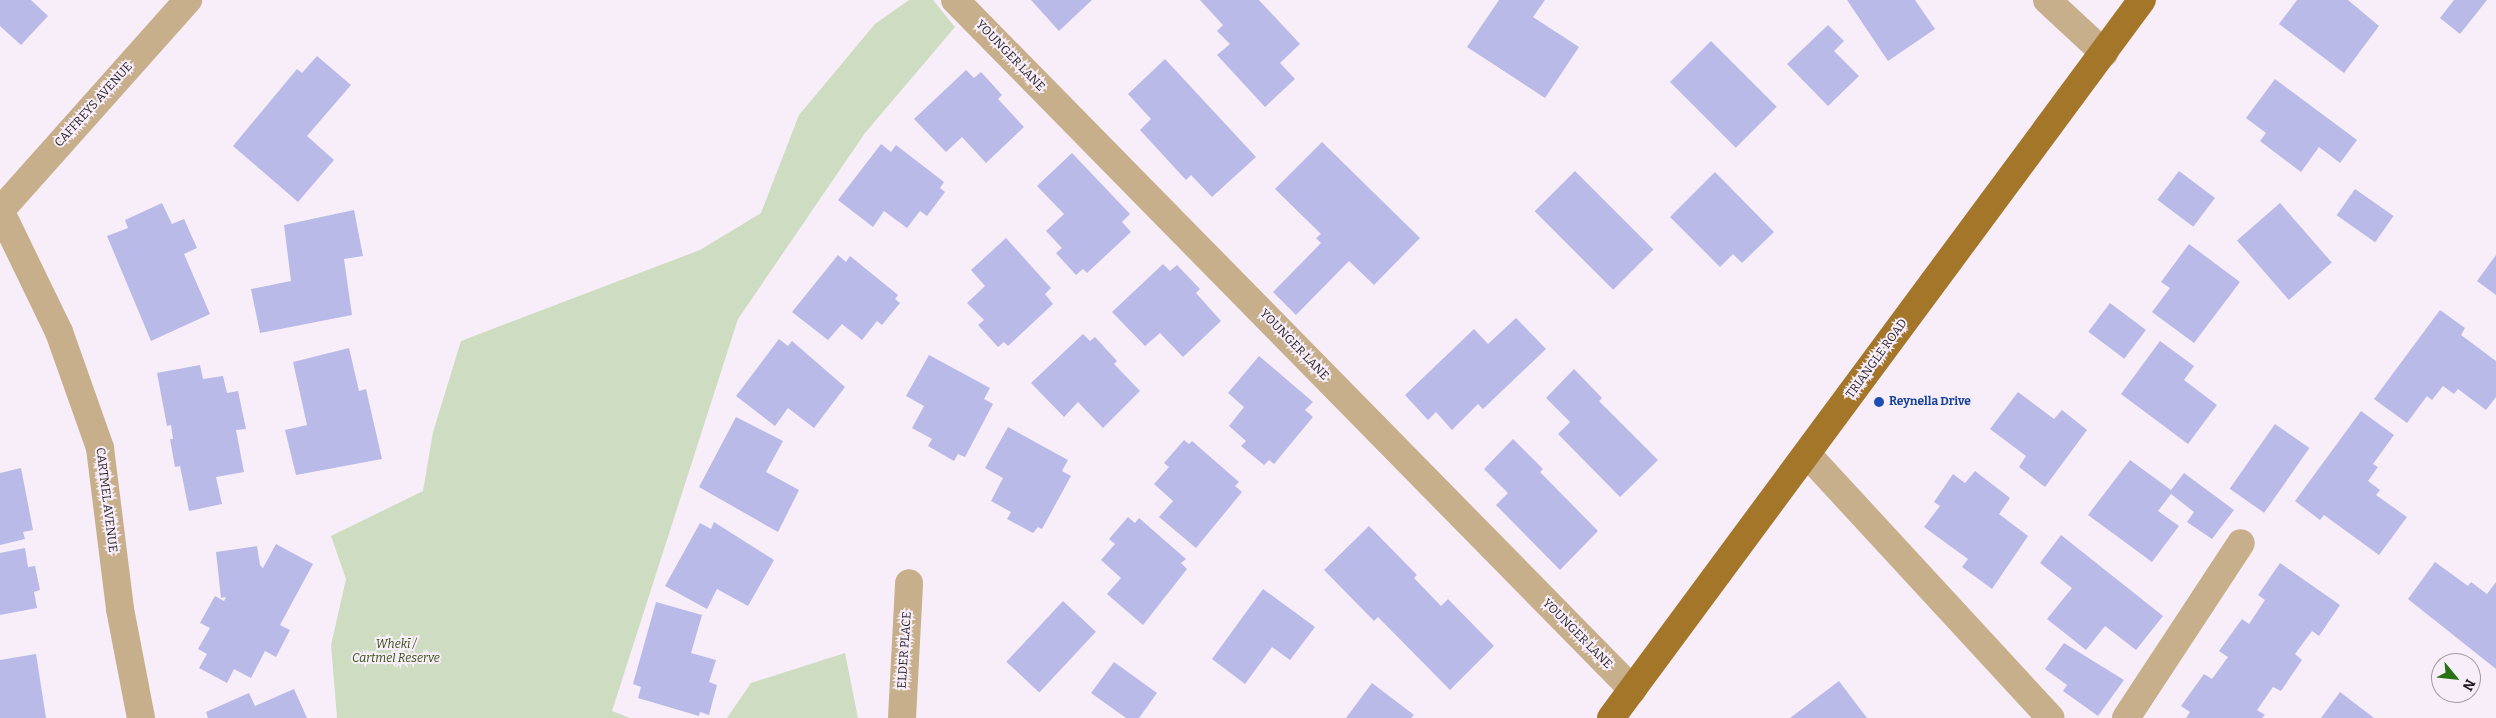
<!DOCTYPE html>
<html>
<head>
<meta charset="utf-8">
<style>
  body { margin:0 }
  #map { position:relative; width:2496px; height:718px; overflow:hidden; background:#f8eef9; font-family:Bitter,serif }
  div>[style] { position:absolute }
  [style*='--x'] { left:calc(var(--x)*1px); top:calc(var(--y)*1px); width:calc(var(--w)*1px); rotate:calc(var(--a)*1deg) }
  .green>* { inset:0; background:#ceddc1 }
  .building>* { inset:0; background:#b9bae8; transform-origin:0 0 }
  .minor>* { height:28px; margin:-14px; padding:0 14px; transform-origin:14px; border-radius:14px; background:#c8af8b }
  .major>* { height:28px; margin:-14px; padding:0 14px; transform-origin:14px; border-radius:14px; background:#a37629 }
  .dots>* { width:14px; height:14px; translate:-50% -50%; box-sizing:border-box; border:2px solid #f8eef9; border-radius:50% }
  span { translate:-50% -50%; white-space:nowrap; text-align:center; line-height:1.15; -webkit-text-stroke:4px #f8eef9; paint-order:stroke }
  .street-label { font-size:12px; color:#1e1b1f }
  .transit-label { font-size:12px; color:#164399; font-weight:700 }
  .left { translate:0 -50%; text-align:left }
  .park-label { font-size:12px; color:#324e0c; font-style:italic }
  .north { position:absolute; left:2431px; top:653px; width:50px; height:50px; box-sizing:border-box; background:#f8eef9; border:1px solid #a19aa2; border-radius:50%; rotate:118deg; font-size:14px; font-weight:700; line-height:20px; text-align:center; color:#1e1b1f }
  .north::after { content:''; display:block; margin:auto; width:18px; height:22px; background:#287215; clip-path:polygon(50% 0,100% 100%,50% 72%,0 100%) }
</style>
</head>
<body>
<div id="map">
  <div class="green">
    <i style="clip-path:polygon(909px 0,933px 0,955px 27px,865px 133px,738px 319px,612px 711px,630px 718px,337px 718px,331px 645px,346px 579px,331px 536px,423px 491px,433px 432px,461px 341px,700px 250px,761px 213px,799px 115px,875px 24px)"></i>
    <i style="clip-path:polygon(845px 653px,858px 718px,727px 718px,751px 683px)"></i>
  </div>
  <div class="building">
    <i style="clip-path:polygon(0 0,31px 0,48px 16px,21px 45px,0 26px)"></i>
    <i style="clip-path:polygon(1031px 0,1092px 0,1059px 31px)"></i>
    <i style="clip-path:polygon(1200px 0,1259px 0,1300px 44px,1280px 63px,1295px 79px,1265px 107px,1217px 55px,1230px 44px,1217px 31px,1223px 25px)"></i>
    <i style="clip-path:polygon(1499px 0,1545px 0,1533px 17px,1579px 47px,1545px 98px,1467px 47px)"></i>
    <i style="clip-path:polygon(1847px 0,1915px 0,1935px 29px,1888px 61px)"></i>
    <i style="clip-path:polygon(2297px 0,2348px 0,2379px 26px,2344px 73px,2279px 24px)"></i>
    <i style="clip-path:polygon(2454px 0,2487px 0,2460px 34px,2440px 18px)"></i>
    <i style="clip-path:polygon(1828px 25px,1844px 41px,1834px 51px,1859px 76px,1828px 106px,1787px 64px)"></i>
    <i style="left:1711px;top:41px;width:93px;height:58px;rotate:45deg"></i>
    <i style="clip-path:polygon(317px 56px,351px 85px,307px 136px,334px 160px,298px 202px,233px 146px,297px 69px,302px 73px)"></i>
    <i style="clip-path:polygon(1165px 59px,1256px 157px,1212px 197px,1191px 175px,1186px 180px,1140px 130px,1151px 119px,1128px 94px)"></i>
    <i style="clip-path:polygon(966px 70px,974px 78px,981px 72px,1002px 95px,998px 99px,1024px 127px,986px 163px,962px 137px,946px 152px,914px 119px)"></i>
    <i style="clip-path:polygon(2275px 79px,2357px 140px,2340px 163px,2319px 147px,2301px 172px,2260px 141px,2266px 133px,2246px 118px)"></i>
    <i style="clip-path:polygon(1322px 142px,1420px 238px,1374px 285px,1349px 261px,1296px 315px,1273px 292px,1321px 243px,1316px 238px,1321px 234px,1275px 189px)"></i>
    <i style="clip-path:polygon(881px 144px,891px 152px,896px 145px,944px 182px,940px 188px,945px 192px,927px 216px,920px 211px,907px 228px,884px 211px,873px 227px,838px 200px)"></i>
    <i style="clip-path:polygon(1072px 153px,1130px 214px,1122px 222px,1131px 232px,1087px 273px,1083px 269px,1076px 275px,1056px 253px,1062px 248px,1046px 231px,1064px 214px,1037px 186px)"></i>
    <i style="left:1575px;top:171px;width:111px;height:57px;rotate:45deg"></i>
    <i style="left:2179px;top:171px;width:45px;height:36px;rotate:37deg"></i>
    <i style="clip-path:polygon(1715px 172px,1774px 232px,1742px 263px,1733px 254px,1720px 267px,1670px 217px)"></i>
    <i style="left:2355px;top:189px;width:47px;height:32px;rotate:35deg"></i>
    <i style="clip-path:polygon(162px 203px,172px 224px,184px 219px,197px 248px,184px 254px,210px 314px,151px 341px,107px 236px,128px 228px,125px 220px)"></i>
    <i style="left:2280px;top:203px;width:79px;height:57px;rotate:49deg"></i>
    <i style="clip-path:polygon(354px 210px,363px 256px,344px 259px,352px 315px,260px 333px,251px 289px,291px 281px,284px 225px)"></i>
    <i style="clip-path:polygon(1006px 238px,1051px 288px,1045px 294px,1053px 304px,1008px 346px,1004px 342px,998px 347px,978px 325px,984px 320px,967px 303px,985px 286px,971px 270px)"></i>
    <i style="clip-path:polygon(2189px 244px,2240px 282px,2194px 343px,2152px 312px,2170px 288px,2161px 282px)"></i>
    <i style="clip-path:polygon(838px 255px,846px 262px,850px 256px,898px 295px,895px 299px,900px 303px,882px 325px,877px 321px,862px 340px,842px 324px,828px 340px,792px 312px)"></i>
    <i style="clip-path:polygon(2496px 255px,2496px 295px,2477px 281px)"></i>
    <i style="clip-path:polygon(1163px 264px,1170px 271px,1177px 265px,1200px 289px,1196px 293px,1221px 321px,1183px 357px,1160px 333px,1145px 346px,1112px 312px)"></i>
    <i style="left:2110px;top:303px;width:45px;height:36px;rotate:37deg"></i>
    <i style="clip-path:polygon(2440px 310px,2465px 328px,2461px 335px,2496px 361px,2496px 397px,2486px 410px,2458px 389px,2454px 394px,2443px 386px,2432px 400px,2427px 396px,2407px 423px,2374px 399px)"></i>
    <i style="clip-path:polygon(1516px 318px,1546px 349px,1483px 409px,1478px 404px,1452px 430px,1436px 412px,1428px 420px,1405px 395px,1474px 329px,1488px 344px)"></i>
    <i style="clip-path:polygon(1083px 334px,1090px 341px,1095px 337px,1117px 361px,1114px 364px,1140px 391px,1103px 428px,1078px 402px,1064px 417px,1031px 383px)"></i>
    <i style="clip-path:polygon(779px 339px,788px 346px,792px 341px,845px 387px,814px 428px,788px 408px,775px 426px,736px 396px)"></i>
    <i style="clip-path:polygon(2160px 341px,2194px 366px,2184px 380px,2217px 405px,2188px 444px,2121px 394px)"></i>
    <i style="clip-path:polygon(349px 348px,359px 391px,366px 389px,382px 459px,296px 475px,285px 430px,307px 425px,293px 362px)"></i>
    <i style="clip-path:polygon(929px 355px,990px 388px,984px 399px,993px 404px,965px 457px,958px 454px,954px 461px,928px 446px,932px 439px,912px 428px,924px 406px,906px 396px)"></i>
    <i style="clip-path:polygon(1259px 356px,1313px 402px,1305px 410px,1313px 417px,1274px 464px,1269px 460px,1264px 465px,1241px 446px,1246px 441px,1229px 426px,1244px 407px,1228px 393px)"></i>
    <i style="clip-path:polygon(200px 365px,203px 379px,223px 376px,227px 393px,238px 391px,246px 429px,236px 430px,244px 472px,216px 477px,222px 504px,189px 511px,180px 466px,175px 467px,170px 439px,173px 439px,171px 425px,167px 426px,157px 373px)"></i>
    <i style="clip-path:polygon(1574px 369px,1602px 398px,1599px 401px,1658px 460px,1620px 497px,1558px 434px,1570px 422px,1546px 398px)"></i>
    <i style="clip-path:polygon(2018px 392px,2054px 419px,2062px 410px,2087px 430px,2045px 487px,2019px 467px,2026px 456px,1990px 429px)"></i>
    <i style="clip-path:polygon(2361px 411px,2394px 435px,2373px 464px,2378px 467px,2368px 481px,2380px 490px,2376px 495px,2407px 517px,2379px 555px,2324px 515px,2320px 520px,2295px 501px)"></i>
    <i style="clip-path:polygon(736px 417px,783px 441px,766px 472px,799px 490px,778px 532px,699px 487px)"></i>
    <i style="left:2275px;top:424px;width:42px;height:79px;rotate:35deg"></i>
    <i style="clip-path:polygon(1008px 427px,1068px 460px,1062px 471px,1071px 476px,1042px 529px,1038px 527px,1033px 533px,1007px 519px,1011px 512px,991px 501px,1003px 478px,985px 468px)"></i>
    <i style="clip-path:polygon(1513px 439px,1543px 469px,1540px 472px,1598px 531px,1560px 570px,1496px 505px,1508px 493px,1484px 469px)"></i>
    <i style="clip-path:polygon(1184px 440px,1189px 444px,1192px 441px,1239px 482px,1235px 486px,1242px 492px,1196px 548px,1159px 517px,1173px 501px,1154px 484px,1169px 467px,1164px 463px)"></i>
    <i style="clip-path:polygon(2130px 460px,2171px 490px,2184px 473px,2234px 510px,2212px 539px,2187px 522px,2194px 512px,2171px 494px,2158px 511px,2179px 526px,2152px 562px,2088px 515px)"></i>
    <i style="clip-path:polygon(21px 468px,33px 530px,23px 532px,25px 539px,0 545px,0 473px)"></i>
    <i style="clip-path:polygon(1975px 471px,2010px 498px,1999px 514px,2028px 536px,1992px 589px,1962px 567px,1968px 559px,1924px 527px,1940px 506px,1934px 502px,1953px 474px,1965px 483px)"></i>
    <i style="clip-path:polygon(1128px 517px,1135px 523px,1139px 518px,1186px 559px,1181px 563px,1187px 569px,1143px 625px,1107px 594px,1121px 578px,1101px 560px,1115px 544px,1109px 539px)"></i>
    <i style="clip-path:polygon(714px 522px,774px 560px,748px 606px,717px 589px,707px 609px,665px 586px,700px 523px,711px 529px)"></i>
    <i style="clip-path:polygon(1369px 526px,1417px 575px,1414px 578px,1441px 606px,1448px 599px,1494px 646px,1450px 690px,1378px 617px,1374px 621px,1324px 570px)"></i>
    <i style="clip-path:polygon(2061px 535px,2163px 616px,2136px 650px,2105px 626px,2086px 650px,2047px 619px,2072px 588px,2040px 563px)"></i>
    <i style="clip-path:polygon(276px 544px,313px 564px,280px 625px,290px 630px,276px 657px,265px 651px,251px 678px,234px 669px,227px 683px,199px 668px,207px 654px,198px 649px,210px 628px,200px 623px,215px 596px,224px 601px,226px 597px,221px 598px,216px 552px,257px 546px,260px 565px,263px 568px)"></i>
    <i style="clip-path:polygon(25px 548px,28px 567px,35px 566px,40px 590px,34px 592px,37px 608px,0 615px,0 553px)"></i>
    <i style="clip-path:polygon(2435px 562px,2468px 586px,2471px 582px,2487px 594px,2496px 582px,2496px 669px,2408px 599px)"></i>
    <i style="clip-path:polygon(2280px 563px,2340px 605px,2319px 636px,2312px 631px,2295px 654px,2302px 660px,2281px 691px,2273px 687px,2257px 710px,2265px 715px,2262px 718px,2186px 718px,2190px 712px,2181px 706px,2204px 674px,2212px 679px,2228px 657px,2219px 651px,2242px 619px,2249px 624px,2265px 600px,2258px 595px)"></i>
    <i style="clip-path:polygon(1263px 589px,1315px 627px,1290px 660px,1272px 647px,1245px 684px,1212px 659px)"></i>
    <i style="left:1063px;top:601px;width:45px;height:83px;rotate:43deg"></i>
    <i style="clip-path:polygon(656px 602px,702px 615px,691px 653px,716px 660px,709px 682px,717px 685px,709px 715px,700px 712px,699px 716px,638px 698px,641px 687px,633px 684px)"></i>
    <i style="clip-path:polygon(2064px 643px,2124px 680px,2098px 716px,2063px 691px,2067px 685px,2045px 669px)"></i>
    <i style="clip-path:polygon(36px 654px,46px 718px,0 718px,0 660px)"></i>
    <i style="clip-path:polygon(1114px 662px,1157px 693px,1139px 718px,1126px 718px,1091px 693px)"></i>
    <i style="clip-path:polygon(1839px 681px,1867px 718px,1790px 718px)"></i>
    <i style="clip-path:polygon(1372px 683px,1414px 715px,1411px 718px,1346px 718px)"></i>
    <i style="clip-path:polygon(294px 689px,307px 718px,208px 718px,206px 712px,249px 693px,255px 706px)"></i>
    <i style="clip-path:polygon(2340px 692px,2374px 718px,2321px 718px)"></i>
  </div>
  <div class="minor">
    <i style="--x:955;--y:0;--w:967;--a:45.5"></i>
    <i style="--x:2047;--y:0;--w:78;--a:42.9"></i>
    <i style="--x:0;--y:210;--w:136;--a:64.2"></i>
    <i style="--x:59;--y:332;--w:123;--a:70.5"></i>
    <i style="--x:100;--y:448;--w:162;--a:82.9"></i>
    <i style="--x:120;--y:609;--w:111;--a:79.1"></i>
    <i style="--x:0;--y:211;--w:283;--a:-48.3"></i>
    <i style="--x:1807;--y:454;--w:359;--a:47.3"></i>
    <i style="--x:902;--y:718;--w:135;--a:-87"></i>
    <i style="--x:2126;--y:718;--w:209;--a:-56.7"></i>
  </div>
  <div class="major">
    <i style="--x:1611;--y:718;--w:893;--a:-53.52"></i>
  </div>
  <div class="dots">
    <i style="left:1879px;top:402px;background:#1a4fb4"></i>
  </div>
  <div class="street-label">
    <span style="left:1010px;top:56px;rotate:46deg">YOUNGER LANE</span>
    <span style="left:94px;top:105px;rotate:-48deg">CAFFREYS AVENUE</span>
    <span style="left:1294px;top:345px;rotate:46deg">YOUNGER LANE</span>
    <span style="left:1877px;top:359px;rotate:-54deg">TRIANGLE ROAD</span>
    <span style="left:106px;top:500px;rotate:83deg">CARTMEL AVENUE</span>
    <span style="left:1577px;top:634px;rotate:45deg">YOUNGER LANE</span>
    <span style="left:905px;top:650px;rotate:-86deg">ELDER PLACE</span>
  </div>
  <div class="transit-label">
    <span class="left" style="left:1889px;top:402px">Reynella Drive</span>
  </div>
  <div class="park-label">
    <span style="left:396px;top:652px">Whekī /<br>Cartmel Reserve</span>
  </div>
  <div class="north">N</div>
</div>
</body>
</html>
